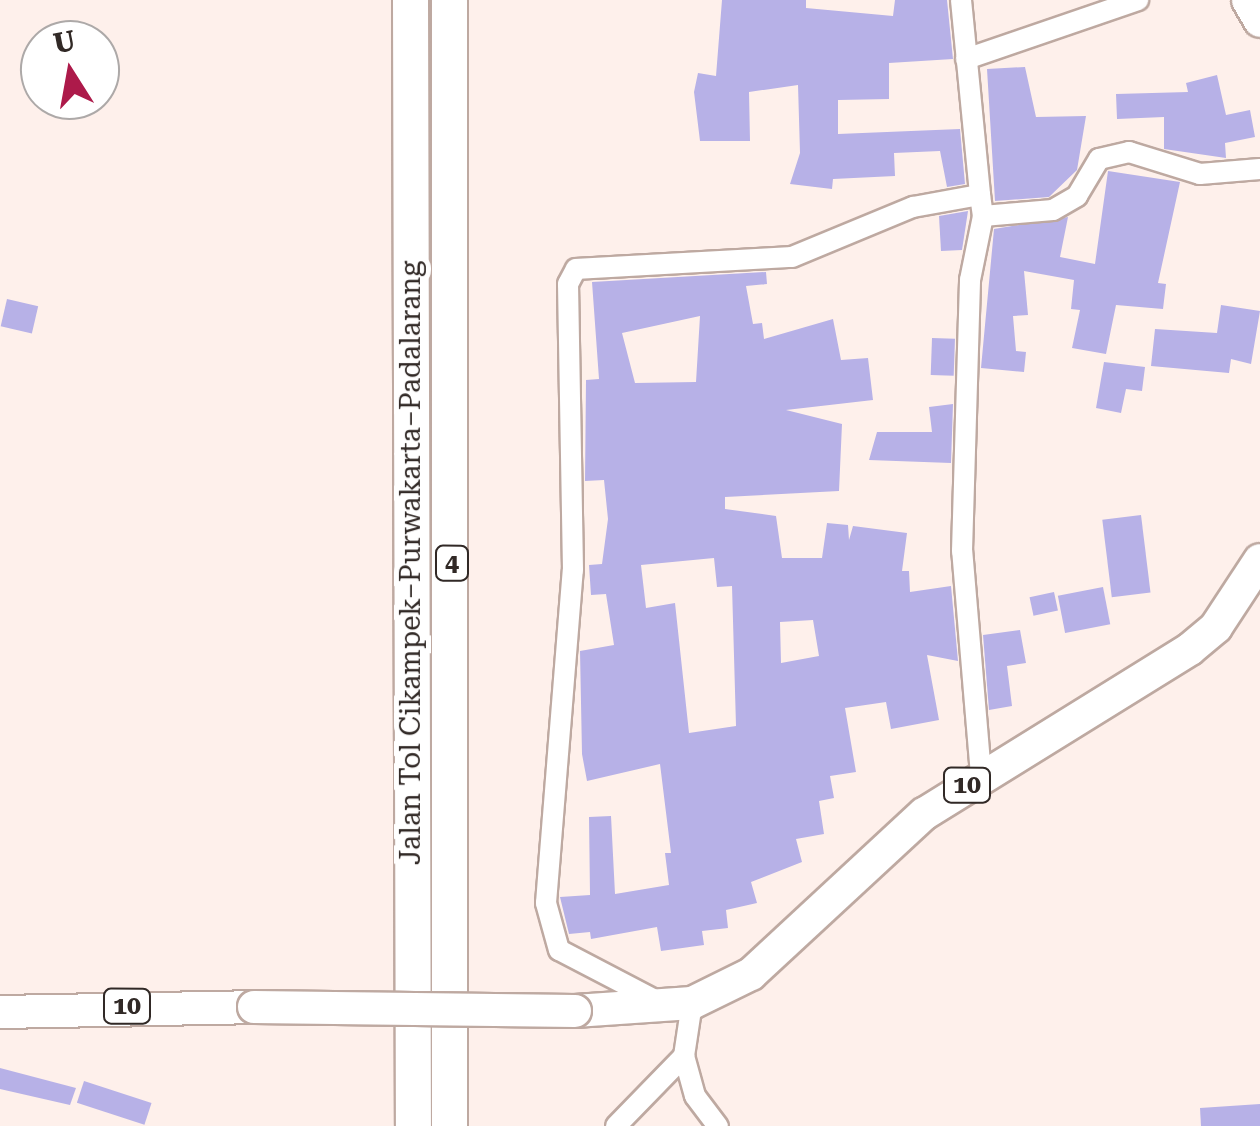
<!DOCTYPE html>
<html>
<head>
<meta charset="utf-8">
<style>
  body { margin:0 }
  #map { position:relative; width:1260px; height:1126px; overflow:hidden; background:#fef0eb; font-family:"Roboto Serif",serif }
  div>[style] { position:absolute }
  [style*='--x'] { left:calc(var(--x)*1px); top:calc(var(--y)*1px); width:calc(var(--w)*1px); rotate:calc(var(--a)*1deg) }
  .building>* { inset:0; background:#b7b1e7; transform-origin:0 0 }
  .roads { filter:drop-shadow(2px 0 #bea9a1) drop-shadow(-2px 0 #bea9a1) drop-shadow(0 2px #bea9a1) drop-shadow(0 -2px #bea9a1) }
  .minor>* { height:20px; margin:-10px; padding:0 10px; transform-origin:10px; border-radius:10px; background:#fff }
  .trunk>* { height:32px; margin:-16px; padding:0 16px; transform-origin:16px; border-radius:16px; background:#fff }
  .motorway>* { height:35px; margin:-17.5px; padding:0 17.5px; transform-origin:17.5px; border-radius:17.5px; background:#fff }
  .bridges { filter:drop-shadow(2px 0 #bea9a1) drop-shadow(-2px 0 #bea9a1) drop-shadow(0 2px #bea9a1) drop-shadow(0 -2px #bea9a1) }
  .trunk-bridge>* { height:32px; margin:-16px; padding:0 16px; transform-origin:16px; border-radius:16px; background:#fff }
  span { translate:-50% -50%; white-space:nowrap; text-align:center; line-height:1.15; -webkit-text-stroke:10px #fff; paint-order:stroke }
  .shield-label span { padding:2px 8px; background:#fff; border:2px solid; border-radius:8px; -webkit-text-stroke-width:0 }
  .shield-label { font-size:25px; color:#312926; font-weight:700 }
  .street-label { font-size:28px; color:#312926 }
  .north { position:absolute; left:20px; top:20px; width:100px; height:100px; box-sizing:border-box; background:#fff; border:2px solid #ada9a8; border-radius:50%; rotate:349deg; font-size:28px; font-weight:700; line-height:40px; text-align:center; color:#312926 }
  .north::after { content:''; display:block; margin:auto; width:35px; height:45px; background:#ad1a4a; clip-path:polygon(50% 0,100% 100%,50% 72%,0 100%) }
</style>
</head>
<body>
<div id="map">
  <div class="building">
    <i style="clip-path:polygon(722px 0,806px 0,806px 8px,893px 16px,895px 0,947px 0,953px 59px,889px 63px,889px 99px,838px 100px,838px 134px,960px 129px,965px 184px,947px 187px,940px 151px,894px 153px,895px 176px,833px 179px,832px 189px,790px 184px,800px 153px,798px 85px,749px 92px,750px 141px,700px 141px,694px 92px,698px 73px,716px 76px)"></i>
    <i style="clip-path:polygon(1025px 67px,1036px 117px,1086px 116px,1077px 170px,1049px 197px,995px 201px,987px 69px)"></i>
    <i style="clip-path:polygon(1217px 75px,1226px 115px,1250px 110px,1255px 137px,1225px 143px,1226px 158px,1164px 149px,1164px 117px,1117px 119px,1116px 94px,1188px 92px,1186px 83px)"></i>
    <i style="clip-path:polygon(1108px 171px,1180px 182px,1158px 283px,1166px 284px,1163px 309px,1116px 305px,1106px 354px,1072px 348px,1080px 310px,1071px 309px,1074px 280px,1024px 271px,1028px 315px,1013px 316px,1016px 351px,1026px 352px,1024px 372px,981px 368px,994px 229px,1068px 217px,1060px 257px,1095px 264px)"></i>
    <i style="clip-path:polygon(968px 211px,962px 250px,941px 251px,939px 216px)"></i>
    <i style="clip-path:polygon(evenodd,766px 272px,767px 284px,746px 286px,753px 324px,762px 323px,764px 339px,833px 319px,841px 360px,868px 358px,873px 400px,786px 410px,842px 424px,839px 491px,725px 497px,725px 509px,776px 516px,782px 558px,822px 558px,827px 523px,848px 525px,849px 540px,853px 526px,907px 533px,902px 571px,909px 571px,910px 592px,951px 586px,958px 661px,927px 655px,939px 720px,891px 729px,886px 702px,845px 708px,856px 772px,830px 776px,834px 798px,819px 801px,824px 834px,796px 839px,802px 862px,751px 882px,757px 903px,726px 910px,728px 928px,702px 931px,704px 945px,661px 951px,657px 927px,591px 939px,590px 932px,569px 934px,560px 897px,590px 895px,589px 817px,611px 816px,615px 894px,669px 885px,665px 853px,671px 853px,660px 764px,587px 781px,582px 754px,580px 651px,614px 645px,606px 594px,591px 595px,589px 565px,602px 564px,608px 519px,604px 480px,585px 481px,586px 380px,599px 379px,592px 282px,766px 272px,700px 316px,696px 382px,635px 383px,622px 333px,700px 316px,766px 272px,714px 558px,717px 587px,732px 586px,736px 726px,689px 733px,675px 603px,646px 608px,641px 565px,714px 558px,766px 272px,813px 620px,819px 656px,781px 663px,780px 622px,813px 620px)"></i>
    <i style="left:7px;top:299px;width:32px;height:28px;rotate:13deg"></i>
    <i style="clip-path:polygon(1221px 305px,1260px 311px,1251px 364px,1231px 359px,1229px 373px,1151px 366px,1155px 329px,1217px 333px)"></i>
    <i style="left:932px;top:338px;width:23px;height:37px;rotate:2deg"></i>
    <i style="clip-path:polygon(1104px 362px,1145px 367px,1142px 391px,1126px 389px,1121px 413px,1096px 408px)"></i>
    <i style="clip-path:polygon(953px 404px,951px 463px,869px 460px,877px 432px,932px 432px,929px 407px)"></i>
    <i style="left:1141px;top:515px;width:78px;height:39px;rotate:83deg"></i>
    <i style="left:1103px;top:587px;width:38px;height:46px;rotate:79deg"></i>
    <i style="left:1054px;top:592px;width:19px;height:25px;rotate:78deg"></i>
    <i style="clip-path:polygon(1020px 630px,1026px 663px,1007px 666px,1012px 706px,989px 710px,983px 635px)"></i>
    <i style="clip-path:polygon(0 1068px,76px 1088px,70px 1105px,0 1089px)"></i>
    <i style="left:84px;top:1081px;width:71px;height:23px;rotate:18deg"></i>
    <i style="clip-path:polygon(1260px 1104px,1260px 1126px,1201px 1126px,1200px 1108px)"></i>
  </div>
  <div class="roads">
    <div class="minor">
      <i style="--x:961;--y:0;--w:196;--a:84.4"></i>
      <i style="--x:966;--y:59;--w:182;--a:-18.9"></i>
      <i style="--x:981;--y:775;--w:225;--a:-94.8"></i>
      <i style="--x:962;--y:551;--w:271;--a:-88.3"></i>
      <i style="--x:970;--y:280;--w:65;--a:-78.5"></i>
      <i style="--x:657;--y:1001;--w:110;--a:-152.5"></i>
      <i style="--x:559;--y:950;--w:49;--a:-105.5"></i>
      <i style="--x:546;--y:903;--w:334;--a:-85.4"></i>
      <i style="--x:573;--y:570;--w:286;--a:-91"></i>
      <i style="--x:568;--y:284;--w:17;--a:-62"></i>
      <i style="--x:576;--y:269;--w:216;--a:-3.2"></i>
      <i style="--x:792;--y:257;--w:131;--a:-22.5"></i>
      <i style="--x:913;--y:207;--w:68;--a:-10.2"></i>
      <i style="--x:980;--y:195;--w:21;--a:82"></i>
      <i style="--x:983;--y:216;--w:70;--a:-4.9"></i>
      <i style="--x:1053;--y:210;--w:28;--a:-30"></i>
      <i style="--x:1077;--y:196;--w:43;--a:-59.3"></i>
      <i style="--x:1099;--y:159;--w:31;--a:-13"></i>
      <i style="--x:1129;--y:152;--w:74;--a:17.2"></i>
      <i style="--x:1200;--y:174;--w:60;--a:-4.8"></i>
      <i style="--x:692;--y:1003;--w:54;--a:98.6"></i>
      <i style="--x:684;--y:1056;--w:41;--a:74.6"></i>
      <i style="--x:695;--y:1096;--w:38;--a:53"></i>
      <i style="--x:616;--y:1126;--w:98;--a:-45.8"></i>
    </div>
    <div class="trunk">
      <i style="--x:1248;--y:0;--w:24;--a:60"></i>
      <i style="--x:575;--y:1011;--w:117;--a:-3.9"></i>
      <i style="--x:692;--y:1003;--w:66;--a:-26.2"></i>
      <i style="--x:751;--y:974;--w:236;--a:-42.8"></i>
      <i style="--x:924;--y:814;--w:313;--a:-31.8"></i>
      <i style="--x:1190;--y:649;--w:34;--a:-40"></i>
      <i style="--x:1216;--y:627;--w:80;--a:-56.7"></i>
      <i style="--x:0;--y:1012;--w:254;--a:-1.1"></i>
    </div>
    <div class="motorway">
      <i style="--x:410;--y:0;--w:1126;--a:89.85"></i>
      <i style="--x:449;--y:0;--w:1126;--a:90"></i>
    </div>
  </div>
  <div class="bridges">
    <div class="trunk-bridge">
      <i style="--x:254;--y:1007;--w:321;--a:0.7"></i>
    </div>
  </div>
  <div class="shield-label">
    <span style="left:452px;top:563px">4</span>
    <span style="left:967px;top:785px">10</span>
    <span style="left:127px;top:1006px">10</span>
  </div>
  <div class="street-label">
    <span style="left:411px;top:563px;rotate:-90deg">Jalan Tol Cikampek–Purwakarta–Padalarang</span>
  </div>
  <div class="north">U</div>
</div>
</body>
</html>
